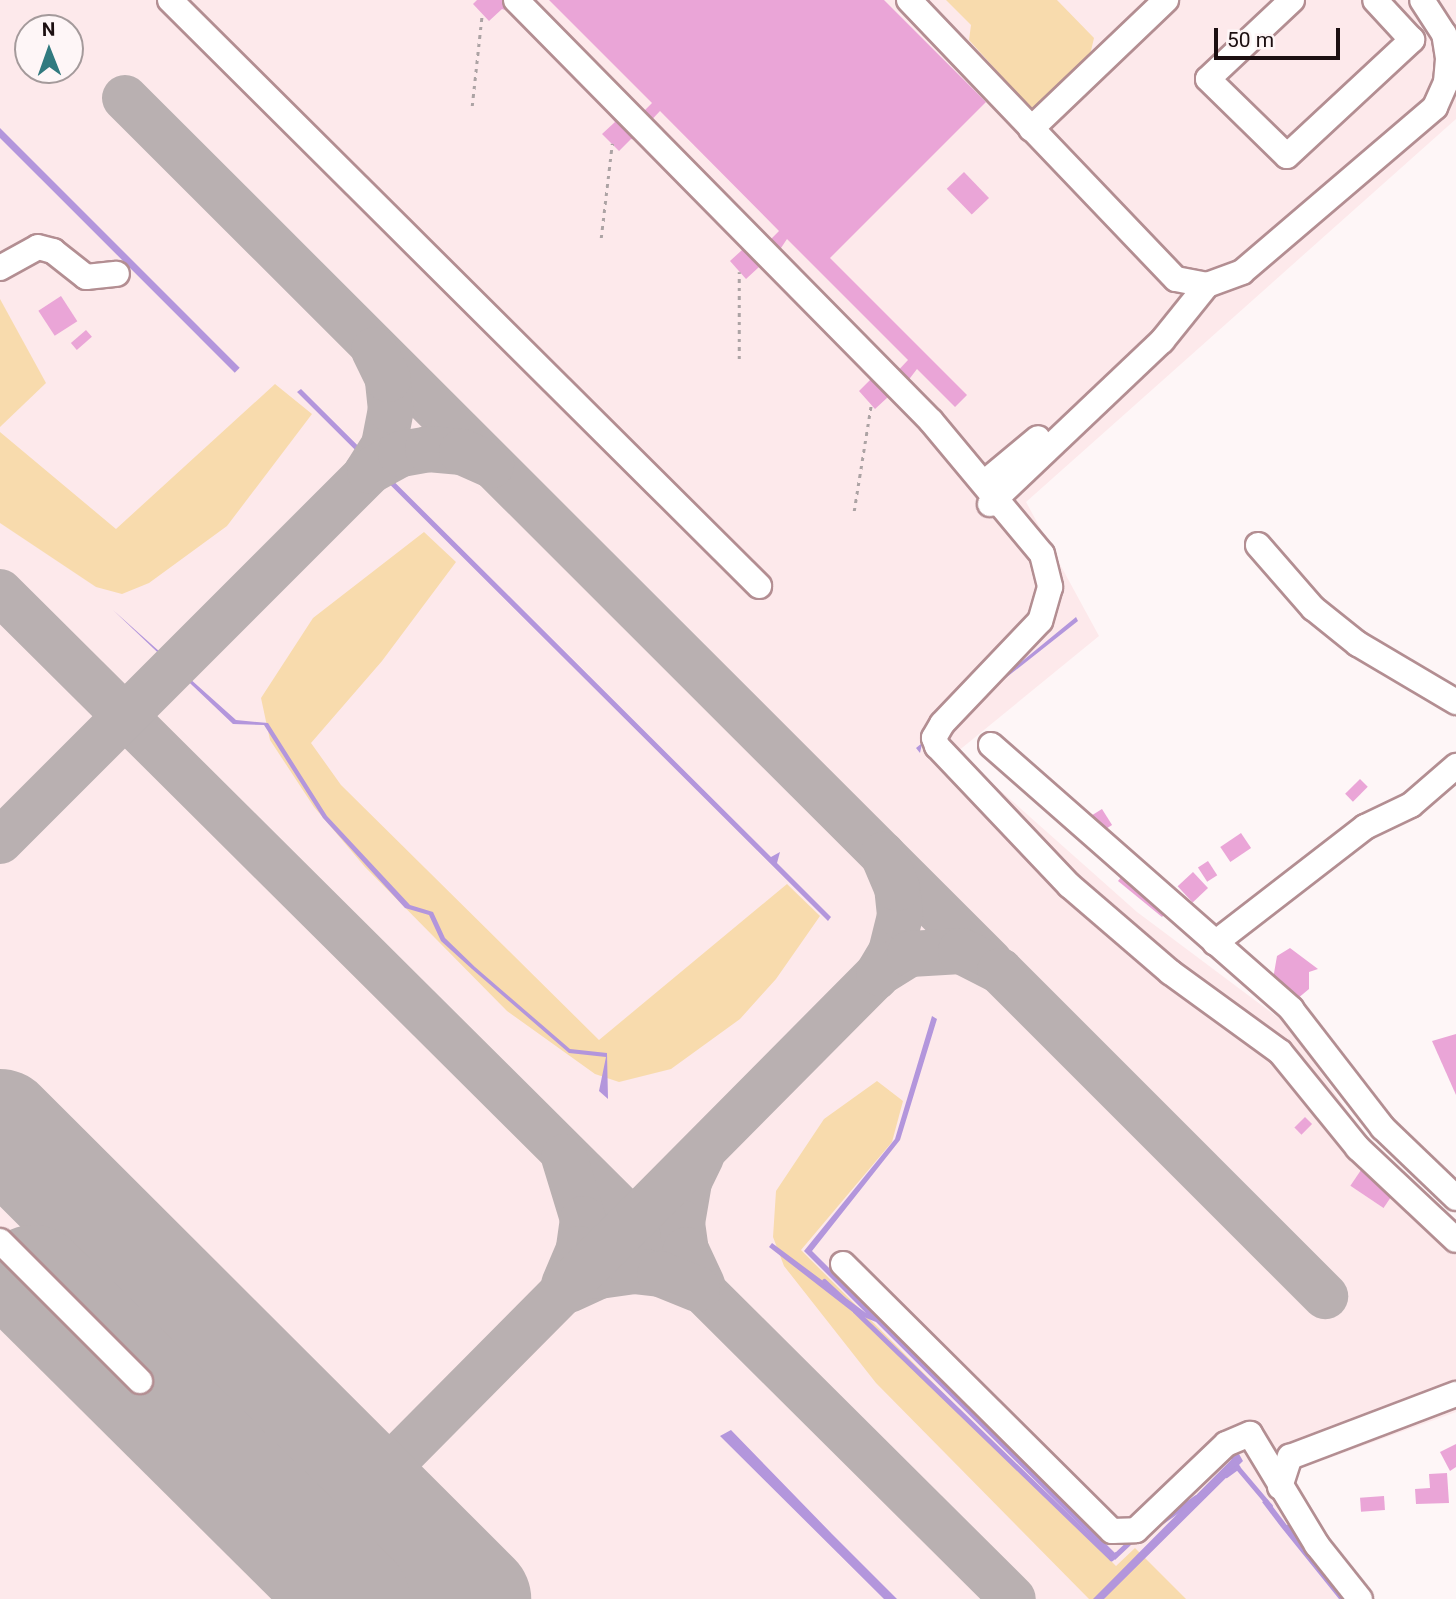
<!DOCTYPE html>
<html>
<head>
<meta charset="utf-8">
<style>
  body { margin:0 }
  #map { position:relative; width:1456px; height:1599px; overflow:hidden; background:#fef6f7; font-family:Roboto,sans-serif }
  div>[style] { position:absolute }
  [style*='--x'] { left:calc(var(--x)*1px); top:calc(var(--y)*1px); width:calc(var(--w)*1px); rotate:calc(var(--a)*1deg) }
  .built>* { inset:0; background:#fde9eb }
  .green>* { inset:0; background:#f8dbad }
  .water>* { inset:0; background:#b396dc; transform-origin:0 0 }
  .stream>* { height:5px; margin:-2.5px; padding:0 2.5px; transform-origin:2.5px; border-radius:2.5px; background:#b396dc }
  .taxiway>* { height:46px; margin:-23px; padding:0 23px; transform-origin:23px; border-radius:23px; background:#b9b0b1 }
  .runway>* { height:114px; margin:-57px; padding:0 57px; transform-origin:57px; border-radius:57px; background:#b9b0b1 }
  .building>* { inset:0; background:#eaa5d7; transform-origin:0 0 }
  .path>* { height:2.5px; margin-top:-1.25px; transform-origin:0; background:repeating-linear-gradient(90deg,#aca3a4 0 3.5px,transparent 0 8.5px) }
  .roads { filter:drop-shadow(2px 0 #b38e92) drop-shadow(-2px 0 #b38e92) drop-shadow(0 2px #b38e92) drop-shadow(0 -2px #b38e92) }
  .minor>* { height:24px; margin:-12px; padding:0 12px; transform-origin:12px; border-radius:12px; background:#fff }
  span { translate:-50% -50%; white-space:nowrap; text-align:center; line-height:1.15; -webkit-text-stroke:5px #fef6f7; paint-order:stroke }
  .north { position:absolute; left:14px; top:14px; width:70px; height:70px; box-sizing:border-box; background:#fef6f7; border:2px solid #a49a9b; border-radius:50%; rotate:359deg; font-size:19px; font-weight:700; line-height:28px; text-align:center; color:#1c0f11 }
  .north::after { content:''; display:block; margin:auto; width:24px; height:32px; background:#317a7f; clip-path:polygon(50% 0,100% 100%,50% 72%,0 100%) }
  .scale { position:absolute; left:1214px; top:28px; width:126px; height:32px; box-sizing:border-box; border:4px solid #1c0f11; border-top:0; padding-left:9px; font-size:21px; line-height:24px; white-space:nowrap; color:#1c0f11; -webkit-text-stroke:5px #fef6f7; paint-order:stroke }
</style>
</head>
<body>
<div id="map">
  <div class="built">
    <i style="clip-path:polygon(evenodd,0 0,1456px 0,1456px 119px,1026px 502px,1099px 636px,957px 752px,1137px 912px,1288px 1025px,1368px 1141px,1456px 1220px,1456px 1412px,1291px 1472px,1364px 1599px,0 1599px,0 0,28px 28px,70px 28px,70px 70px,28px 70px,28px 28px)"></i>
  </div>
  <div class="green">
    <i style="clip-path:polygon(946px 0,1057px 0,1094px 38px,1090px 55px,1033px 111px,969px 40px,971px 25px)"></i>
    <i style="clip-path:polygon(0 299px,46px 383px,0 427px)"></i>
    <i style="clip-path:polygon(275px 384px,312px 414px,227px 526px,149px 583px,122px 594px,96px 587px,0 523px,0 432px,116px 529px)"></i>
    <i style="clip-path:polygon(424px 532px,456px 562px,382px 661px,311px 743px,341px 785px,599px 1040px,787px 884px,820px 916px,776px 979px,740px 1019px,671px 1069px,619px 1082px,595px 1074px,507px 1011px,365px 867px,314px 807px,270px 740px,261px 698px,313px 618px)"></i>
    <i style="clip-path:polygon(877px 1081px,903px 1101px,892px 1142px,801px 1250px,1116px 1566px,1135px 1548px,1186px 1599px,1089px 1599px,876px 1383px,784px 1266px,773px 1237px,776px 1191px,824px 1119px)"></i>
  </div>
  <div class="water">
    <i style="left:0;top:128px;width:339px;height:7px;rotate:45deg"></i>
    <i style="clip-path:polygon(301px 389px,771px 857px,780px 852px,777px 863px,831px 917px,828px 921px,297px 392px)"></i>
    <i style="clip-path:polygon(113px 610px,236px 720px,268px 723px,327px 816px,410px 905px,433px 912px,445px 938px,475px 967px,570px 1049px,607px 1053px,608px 1099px,599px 1091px,606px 1057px,569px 1053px,472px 969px,441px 941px,429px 915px,405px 908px,323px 818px,264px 725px,233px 724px)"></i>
    <i style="clip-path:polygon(1076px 617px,1078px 621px,922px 744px,920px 753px,916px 748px)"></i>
    <i style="clip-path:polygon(932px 1016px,937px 1019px,900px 1140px,812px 1251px,1115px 1553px,1213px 1461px,1239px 1454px,1243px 1461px,1104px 1599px,1093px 1599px,1232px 1459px,1214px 1467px,1115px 1560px,876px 1322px,854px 1313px,769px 1247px,772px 1243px,866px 1313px,804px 1251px,895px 1139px)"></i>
    <i style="clip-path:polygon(731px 1430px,832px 1534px,897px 1599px,884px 1599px,720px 1436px)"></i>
    <i style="clip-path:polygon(1267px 1499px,1302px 1545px,1345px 1599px,1339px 1599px,1281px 1527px,1262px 1502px)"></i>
  </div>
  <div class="stream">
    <i style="--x:824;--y:1281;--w:26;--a:43"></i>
    <i style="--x:855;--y:1311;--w:356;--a:44"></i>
    <i style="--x:1111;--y:1558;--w:6;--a:-39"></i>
    <i style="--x:1226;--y:1475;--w:14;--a:-36"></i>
    <i style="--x:1237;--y:1467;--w:51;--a:49.8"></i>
    <i style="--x:1161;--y:1522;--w:43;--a:-35.5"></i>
    <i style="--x:1287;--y:1527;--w:29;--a:49"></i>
  </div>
  <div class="taxiway">
    <i style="--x:125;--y:98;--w:1223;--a:44.97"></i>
    <i style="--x:369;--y:470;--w:5;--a:127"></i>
    <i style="--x:366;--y:474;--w:34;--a:-58"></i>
    <i style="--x:384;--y:445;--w:36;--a:-79"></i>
    <i style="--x:391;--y:410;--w:31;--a:-96"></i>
    <i style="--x:388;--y:379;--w:32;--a:-116"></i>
    <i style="--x:0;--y:592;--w:1428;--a:44.83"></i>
    <i style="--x:0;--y:841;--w:523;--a:-45"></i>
    <i style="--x:370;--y:471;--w:35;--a:-29"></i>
    <i style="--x:401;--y:454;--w:27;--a:-10"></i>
    <i style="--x:428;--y:449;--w:34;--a:5"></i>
    <i style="--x:462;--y:452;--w:32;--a:24"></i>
    <i style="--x:876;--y:977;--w:29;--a:-59"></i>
    <i style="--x:891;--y:952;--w:38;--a:-76"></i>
    <i style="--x:900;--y:915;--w:27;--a:-96"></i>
    <i style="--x:897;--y:888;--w:36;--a:-113"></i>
    <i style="--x:564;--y:1157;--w:65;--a:73"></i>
    <i style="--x:583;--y:1219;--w:30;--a:98"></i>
    <i style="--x:579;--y:1249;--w:38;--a:113"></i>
    <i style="--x:701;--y:1157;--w:28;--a:116"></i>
    <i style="--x:689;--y:1182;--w:42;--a:99.7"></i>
    <i style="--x:682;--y:1223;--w:27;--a:82"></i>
    <i style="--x:686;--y:1250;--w:38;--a:65"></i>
    <i style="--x:569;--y:1290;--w:33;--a:-25"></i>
    <i style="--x:599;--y:1276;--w:34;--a:-8"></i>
    <i style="--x:633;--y:1271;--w:27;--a:6"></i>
    <i style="--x:660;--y:1274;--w:40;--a:22"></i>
    <i style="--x:140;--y:1381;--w:144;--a:44.7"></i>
    <i style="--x:242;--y:1482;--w:35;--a:33"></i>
    <i style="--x:271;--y:1501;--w:55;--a:6.2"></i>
    <i style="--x:326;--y:1507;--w:55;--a:-28"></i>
    <i style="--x:363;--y:1599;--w:31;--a:-111"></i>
    <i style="--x:352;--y:1570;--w:32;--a:-94"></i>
    <i style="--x:350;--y:1538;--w:35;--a:-77"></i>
    <i style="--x:358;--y:1504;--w:29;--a:-54"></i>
    <i style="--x:375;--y:1481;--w:716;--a:-45.23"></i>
    <i style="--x:879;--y:973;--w:36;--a:-32"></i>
    <i style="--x:910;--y:954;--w:51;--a:-3.4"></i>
    <i style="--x:961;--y:951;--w:44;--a:27.1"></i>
    <i style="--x:1000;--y:971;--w:460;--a:45"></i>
  </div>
  <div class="runway">
    <i style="--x:0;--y:1126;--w:670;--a:44.94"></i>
    <i style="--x:33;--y:1282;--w:450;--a:44.8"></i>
  </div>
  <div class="building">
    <i style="clip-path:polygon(477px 0,517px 0,511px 12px,502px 9px,489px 21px,473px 4px)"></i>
    <i style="clip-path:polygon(549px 0,884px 0,986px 102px,830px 258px,967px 395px,955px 407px,917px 369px,894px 399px,888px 397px,875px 409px,859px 391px,871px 379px,841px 345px,893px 376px,908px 360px,787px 239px,767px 269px,759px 267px,746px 279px,730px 261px,742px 250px,712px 213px,764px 246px,779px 231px,660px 111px,645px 127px,642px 141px,631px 139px,619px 151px,602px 134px,615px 122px,585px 86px,637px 118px,652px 103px)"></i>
    <i style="left:964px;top:172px;width:36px;height:24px;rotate:46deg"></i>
    <i style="left:61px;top:296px;width:30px;height:27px;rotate:57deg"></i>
    <i style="left:86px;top:330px;width:9px;height:20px;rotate:49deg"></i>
    <i style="left:1360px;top:779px;width:11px;height:21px;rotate:45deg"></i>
    <i style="left:1102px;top:809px;width:19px;height:36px;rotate:58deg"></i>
    <i style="left:1241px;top:833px;width:18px;height:25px;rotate:56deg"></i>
    <i style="left:1208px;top:861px;width:17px;height:12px;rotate:57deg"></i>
    <i style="clip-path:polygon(1129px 867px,1176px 901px,1162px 917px,1118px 881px)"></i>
    <i style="left:1193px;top:872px;width:22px;height:21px;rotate:47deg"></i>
    <i style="clip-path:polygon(1290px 948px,1318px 969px,1309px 972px,1309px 989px,1297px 999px,1273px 979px,1277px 956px)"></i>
    <i style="clip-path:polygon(1456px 1034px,1456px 1095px,1432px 1041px)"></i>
    <i style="left:1305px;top:1117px;width:10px;height:15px;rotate:45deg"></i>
    <i style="left:1361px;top:1170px;width:40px;height:19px;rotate:34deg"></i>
    <i style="clip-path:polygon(1456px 1444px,1456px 1467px,1450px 1471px,1440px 1452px)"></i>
    <i style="clip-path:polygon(1447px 1473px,1449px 1503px,1416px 1504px,1415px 1489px,1430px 1488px,1429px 1474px)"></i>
    <i style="left:1384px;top:1496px;width:14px;height:24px;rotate:86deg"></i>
  </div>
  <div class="path">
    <i style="--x:472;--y:106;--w:93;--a:-83.8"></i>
    <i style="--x:601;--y:238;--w:95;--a:-83.3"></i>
    <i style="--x:739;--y:359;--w:87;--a:-90"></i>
    <i style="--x:854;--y:511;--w:107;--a:-80.9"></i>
  </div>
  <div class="roads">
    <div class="minor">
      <i style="--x:170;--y:0;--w:831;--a:44.85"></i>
      <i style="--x:516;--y:0;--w:591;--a:45.41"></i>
      <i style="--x:931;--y:421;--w:173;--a:50.2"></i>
      <i style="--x:1042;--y:554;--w:34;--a:76"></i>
      <i style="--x:1050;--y:587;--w:35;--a:106"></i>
      <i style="--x:1040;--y:621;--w:142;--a:133.6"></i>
      <i style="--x:942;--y:724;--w:16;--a:120"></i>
      <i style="--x:934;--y:738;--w:9;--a:69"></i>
      <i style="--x:937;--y:746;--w:193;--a:46.5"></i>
      <i style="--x:1070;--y:886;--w:132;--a:40.7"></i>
      <i style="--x:1170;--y:972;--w:136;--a:36"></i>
      <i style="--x:1280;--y:1052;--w:124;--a:50.9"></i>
      <i style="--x:1358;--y:1148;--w:134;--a:43.2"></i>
      <i style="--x:909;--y:0;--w:386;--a:46.3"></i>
      <i style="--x:1176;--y:279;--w:32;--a:11"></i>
      <i style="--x:1207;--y:285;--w:37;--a:-20"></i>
      <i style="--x:1242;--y:272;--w:254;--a:-40.5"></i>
      <i style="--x:1435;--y:107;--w:27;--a:-66"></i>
      <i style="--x:1446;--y:82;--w:24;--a:-85"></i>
      <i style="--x:1448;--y:58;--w:24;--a:-99"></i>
      <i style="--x:1444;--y:34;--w:40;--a:-122.9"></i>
      <i style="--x:1292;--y:0;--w:115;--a:136.8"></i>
      <i style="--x:1208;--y:79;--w:110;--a:44.3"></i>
      <i style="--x:1287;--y:156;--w:171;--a:-42.9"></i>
      <i style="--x:1412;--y:40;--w:54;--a:-132.8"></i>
      <i style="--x:1031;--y:129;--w:187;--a:-43.7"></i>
      <i style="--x:0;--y:268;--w:43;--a:-28.9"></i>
      <i style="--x:38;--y:247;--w:16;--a:15"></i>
      <i style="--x:53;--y:251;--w:42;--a:38.2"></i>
      <i style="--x:86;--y:277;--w:31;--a:-6"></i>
      <i style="--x:984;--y:483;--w:70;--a:-39.8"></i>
      <i style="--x:990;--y:504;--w:237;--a:-43.5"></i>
      <i style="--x:1162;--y:341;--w:72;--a:-51.2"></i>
      <i style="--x:1258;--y:545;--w:84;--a:48.9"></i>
      <i style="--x:1313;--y:608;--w:58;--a:38.7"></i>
      <i style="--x:1358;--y:644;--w:114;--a:30.6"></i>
      <i style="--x:991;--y:745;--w:400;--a:41.3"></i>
      <i style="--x:1291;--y:1009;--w:150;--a:52.3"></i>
      <i style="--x:1383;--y:1128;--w:101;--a:43.8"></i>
      <i style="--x:1215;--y:943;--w:190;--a:-37.7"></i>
      <i style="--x:1365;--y:827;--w:51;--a:-25.6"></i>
      <i style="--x:1411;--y:805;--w:60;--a:-40.9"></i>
      <i style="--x:0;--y:1241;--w:198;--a:45"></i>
      <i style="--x:843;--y:1264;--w:379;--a:44.8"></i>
      <i style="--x:1112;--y:1531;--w:24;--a:-2"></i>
      <i style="--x:1136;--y:1530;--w:124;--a:-43.7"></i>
      <i style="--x:1226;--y:1444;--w:26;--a:-23"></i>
      <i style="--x:1250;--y:1434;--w:130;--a:58.9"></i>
      <i style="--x:1317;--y:1545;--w:69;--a:51.5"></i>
      <i style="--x:1280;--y:1487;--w:32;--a:-72"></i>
      <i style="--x:1290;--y:1457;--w:178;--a:-20.8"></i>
    </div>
  </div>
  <div class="north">N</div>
  <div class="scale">50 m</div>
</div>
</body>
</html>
